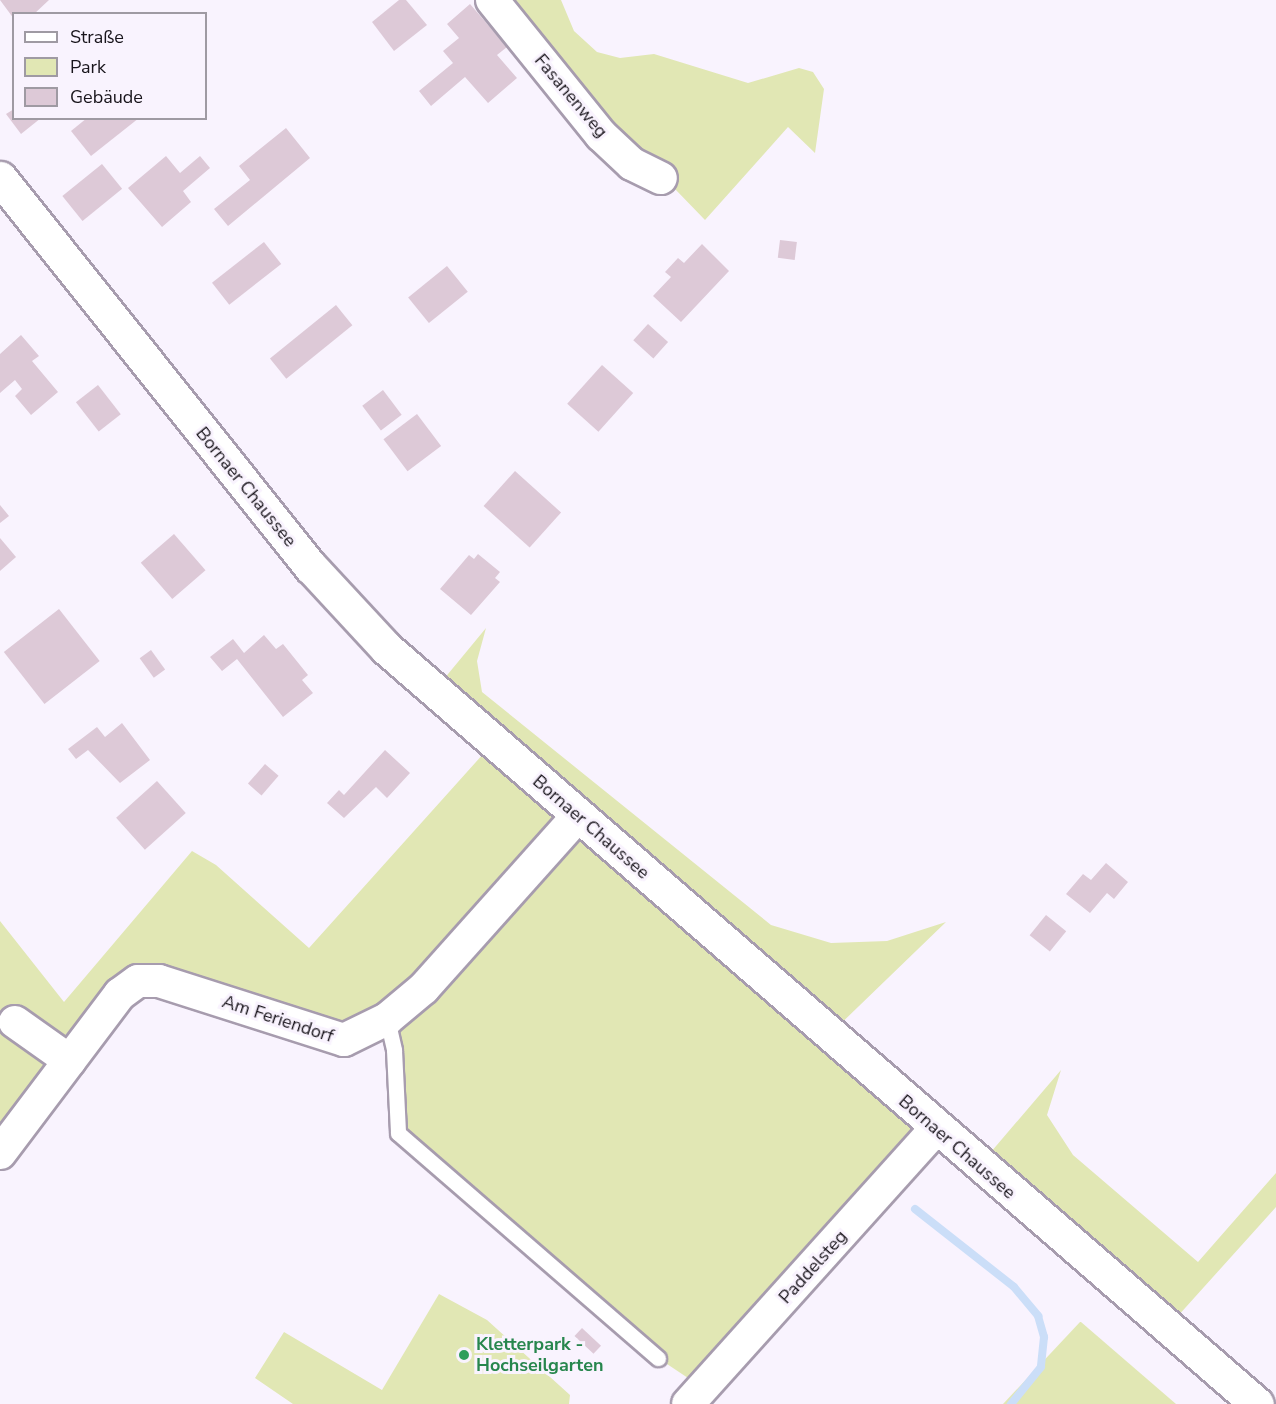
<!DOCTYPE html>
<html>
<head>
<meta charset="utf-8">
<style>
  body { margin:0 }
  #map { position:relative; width:1276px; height:1404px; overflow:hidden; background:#f9f3fe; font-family:"Nunito Sans",sans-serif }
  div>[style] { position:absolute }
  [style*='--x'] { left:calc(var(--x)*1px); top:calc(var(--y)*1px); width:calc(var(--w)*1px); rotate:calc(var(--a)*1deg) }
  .green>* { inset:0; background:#e1e7b4 }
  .stream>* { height:8px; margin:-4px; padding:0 4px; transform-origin:4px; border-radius:4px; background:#cbdef8 }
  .building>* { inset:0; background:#ddc9d7; transform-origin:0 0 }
  .roads { filter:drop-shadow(2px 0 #a79cae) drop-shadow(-2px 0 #a79cae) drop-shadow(0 2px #a79cae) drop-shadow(0 -2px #a79cae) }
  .service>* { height:15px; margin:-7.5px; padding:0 7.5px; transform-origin:7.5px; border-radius:7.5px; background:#fff }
  .minor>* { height:32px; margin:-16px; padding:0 16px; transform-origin:16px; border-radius:16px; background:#fff }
  .tertiary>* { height:33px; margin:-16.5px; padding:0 16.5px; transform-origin:16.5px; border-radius:16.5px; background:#fff }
  .dots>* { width:16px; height:16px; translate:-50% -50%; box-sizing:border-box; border:3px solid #f9f3fe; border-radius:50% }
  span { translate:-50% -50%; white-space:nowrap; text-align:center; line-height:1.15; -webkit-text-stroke:6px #f9f3fe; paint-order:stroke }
  .street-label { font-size:18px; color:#18141b }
  .leisure-label { font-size:18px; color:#27864d; font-weight:700 }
  .left { translate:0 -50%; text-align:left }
  .legend { position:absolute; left:12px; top:12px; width:195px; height:108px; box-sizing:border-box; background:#f9f3fe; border:2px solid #9f9aa3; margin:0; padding:8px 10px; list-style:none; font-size:18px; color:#18141b }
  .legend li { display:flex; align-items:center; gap:12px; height:30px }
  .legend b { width:30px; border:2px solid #9f9aa3 }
</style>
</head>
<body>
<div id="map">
  <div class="green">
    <i style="clip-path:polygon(492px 0,561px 0,574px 31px,597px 52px,620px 58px,654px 54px,748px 83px,799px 68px,813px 72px,824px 89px,815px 153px,788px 127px,705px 220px)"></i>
    <i style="clip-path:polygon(486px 628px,477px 661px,482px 692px,771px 925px,831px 943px,887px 941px,946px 922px,829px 1035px,936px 1129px,703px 1388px,658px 1358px,398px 1133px,387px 1019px,344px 1040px,138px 981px,0 1153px,0 921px,64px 1002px,192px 851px,216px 865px,309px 948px,493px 743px,434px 691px)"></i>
    <i style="clip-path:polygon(1061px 1070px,1047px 1115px,1073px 1155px,1198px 1262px,1276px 1173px,1276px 1207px,1168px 1327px,979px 1166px)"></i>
    <i style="clip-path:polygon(439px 1294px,487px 1320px,570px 1395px,569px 1404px,293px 1404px,255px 1378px,284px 1332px,382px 1390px)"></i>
    <i style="clip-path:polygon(1080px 1322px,1081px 1322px,1176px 1404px,1003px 1404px)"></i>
  </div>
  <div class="stream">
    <i style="--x:915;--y:1209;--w:126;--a:38.2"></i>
    <i style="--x:1014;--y:1287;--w:38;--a:50"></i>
    <i style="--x:1038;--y:1316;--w:22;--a:74"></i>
    <i style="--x:1044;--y:1337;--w:30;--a:96"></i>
    <i style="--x:1041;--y:1367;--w:48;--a:129"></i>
  </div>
  <div class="building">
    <i style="clip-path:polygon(0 0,49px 0,34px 14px,14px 14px,14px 19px)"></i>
    <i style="clip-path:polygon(399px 0,406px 0,427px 25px,394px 51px,372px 22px)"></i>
    <i style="clip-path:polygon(470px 4px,507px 47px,497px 55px,517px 78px,488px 103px,465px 77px,431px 106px,419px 91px,453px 63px,443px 51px,459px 38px,447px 24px)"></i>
    <i style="clip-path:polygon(14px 109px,14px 118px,41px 118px,21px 134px,6px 114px)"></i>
    <i style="clip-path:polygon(87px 118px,139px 118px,91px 156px,71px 131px)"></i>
    <i style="clip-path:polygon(286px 128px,310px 158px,228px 226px,214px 209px,250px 180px,239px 166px)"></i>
    <i style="clip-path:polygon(166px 156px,180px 173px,200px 156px,210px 168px,183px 191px,191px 202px,162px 227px,128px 188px)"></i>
    <i style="left:102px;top:164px;width:32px;height:51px;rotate:51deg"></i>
    <i style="left:780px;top:240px;width:17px;height:18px;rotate:7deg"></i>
    <i style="left:264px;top:242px;width:28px;height:66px;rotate:52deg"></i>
    <i style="clip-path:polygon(702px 244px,729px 271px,681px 322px,653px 296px,671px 277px,665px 272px,678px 258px,684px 263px)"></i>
    <i style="left:447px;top:266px;width:33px;height:50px;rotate:51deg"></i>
    <i style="left:336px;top:305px;width:26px;height:85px;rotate:51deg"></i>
    <i style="left:648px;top:324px;width:27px;height:22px;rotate:42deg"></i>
    <i style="clip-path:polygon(21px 335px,39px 356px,32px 361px,58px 392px,31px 415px,15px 396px,22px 389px,15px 380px,0 393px,0 354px)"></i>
    <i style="left:602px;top:365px;width:42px;height:52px;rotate:42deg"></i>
    <i style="left:98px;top:385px;width:37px;height:28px;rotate:52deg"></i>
    <i style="left:383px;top:390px;width:31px;height:26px;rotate:53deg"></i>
    <i style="left:417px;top:414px;width:40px;height:42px;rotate:53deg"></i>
    <i style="left:515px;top:471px;width:62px;height:47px;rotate:42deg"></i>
    <i style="clip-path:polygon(0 505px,9px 516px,0 523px)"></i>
    <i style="left:174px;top:534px;width:48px;height:44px;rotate:49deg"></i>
    <i style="clip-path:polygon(0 538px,16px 557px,0 571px)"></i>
    <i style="clip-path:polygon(478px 554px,500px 572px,495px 578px,500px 582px,471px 615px,440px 589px,469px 555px,474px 559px)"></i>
    <i style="left:59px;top:609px;width:66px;height:70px;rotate:52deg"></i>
    <i style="clip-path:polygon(264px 635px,276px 649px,283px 644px,308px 675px,302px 680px,313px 693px,283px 717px,237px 659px,222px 671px,210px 657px,233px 639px,244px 653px)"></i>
    <i style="left:151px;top:650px;width:24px;height:14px;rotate:54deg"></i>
    <i style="clip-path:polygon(122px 723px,150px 760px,120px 783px,88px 750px,76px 759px,68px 749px,97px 727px,105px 737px)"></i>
    <i style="clip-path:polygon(385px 750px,410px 773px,387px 798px,376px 787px,344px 818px,327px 803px,339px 790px,344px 795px)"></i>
    <i style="left:265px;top:764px;width:18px;height:26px;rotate:41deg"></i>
    <i style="left:157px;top:781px;width:43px;height:55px;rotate:48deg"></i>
    <i style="clip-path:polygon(1106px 863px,1128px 882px,1114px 899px,1107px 893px,1090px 913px,1066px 894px,1083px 874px,1091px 880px)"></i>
    <i style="left:1046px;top:915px;width:26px;height:26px;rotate:39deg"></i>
    <i style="left:582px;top:1328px;width:26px;height:11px;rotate:43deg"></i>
  </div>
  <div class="roads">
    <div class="service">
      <i style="--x:387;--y:1019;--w:32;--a:77"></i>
      <i style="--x:394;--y:1050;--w:83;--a:87.2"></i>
      <i style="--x:398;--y:1133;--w:344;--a:40.9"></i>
    </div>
    <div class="minor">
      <i style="--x:492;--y:0;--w:174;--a:51.1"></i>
      <i style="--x:601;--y:135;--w:42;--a:43.1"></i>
      <i style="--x:632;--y:164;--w:32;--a:26"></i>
      <i style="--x:15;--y:1022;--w:67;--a:35.3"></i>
      <i style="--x:0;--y:1153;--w:199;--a:-53"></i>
      <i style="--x:120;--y:994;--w:22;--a:-36"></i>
      <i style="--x:138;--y:981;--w:21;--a:0"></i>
      <i style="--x:159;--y:981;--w:194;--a:17.7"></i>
      <i style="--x:344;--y:1040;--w:48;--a:-26"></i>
      <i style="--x:387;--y:1019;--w:48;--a:-40"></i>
      <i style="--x:424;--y:988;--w:231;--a:-48.2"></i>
      <i style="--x:688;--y:1404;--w:370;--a:-48"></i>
    </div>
    <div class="tertiary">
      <i style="--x:0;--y:178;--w:498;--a:51.4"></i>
      <i style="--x:311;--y:567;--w:110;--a:47.2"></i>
      <i style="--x:386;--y:648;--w:1153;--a:40.96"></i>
    </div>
  </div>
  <div class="dots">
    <i style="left:464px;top:1355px;background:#2e9e5b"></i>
  </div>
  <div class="street-label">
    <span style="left:571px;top:96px;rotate:50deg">Fasanenweg</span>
    <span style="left:246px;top:487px;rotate:51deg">Bornaer Chaussee</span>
    <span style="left:591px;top:827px;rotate:41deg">Bornaer Chaussee</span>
    <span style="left:278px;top:1019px;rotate:18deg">Am Feriendorf</span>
    <span style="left:957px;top:1147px;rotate:41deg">Bornaer Chaussee</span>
    <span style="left:813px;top:1267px;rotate:-48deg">Paddelsteg</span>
  </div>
  <div class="leisure-label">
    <span class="left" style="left:476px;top:1355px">Kletterpark -<br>Hochseilgarten</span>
  </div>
  <ul class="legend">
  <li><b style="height:8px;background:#fff"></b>Straße</li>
  <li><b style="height:16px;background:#e1e7b4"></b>Park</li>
  <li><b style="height:16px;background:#ddc9d7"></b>Gebäude</li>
  </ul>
</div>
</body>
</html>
